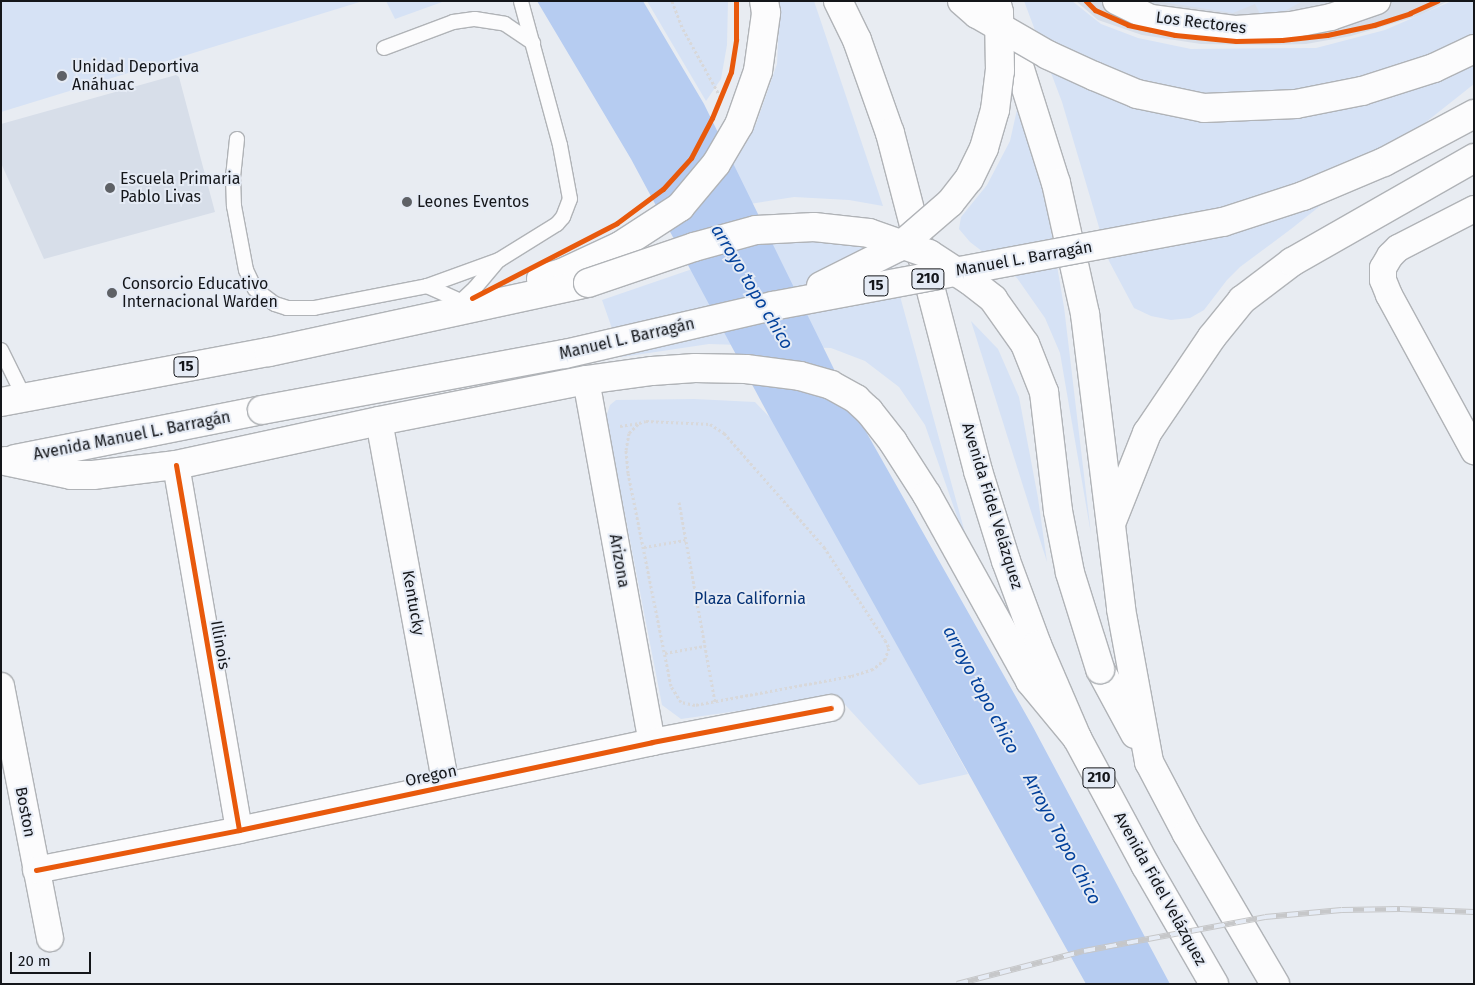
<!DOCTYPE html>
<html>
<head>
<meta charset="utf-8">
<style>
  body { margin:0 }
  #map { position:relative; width:1475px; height:985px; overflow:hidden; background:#e8ecf2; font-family:"Fira Sans",sans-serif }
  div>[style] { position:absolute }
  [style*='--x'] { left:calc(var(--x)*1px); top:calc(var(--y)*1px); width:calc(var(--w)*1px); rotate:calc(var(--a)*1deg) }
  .built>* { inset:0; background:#d7dee9 }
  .green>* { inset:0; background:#d6e2f5 }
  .water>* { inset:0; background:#b6ccf1 }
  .path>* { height:3px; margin-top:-1.5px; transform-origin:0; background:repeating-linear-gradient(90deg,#d8d8da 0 2.5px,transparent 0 5px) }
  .roads { filter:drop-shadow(1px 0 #b0b3b7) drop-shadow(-1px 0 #b0b3b7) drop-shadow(0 1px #b0b3b7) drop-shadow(0 -1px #b0b3b7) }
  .lane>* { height:14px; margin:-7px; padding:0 7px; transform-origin:7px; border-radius:7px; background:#fcfcfd }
  .street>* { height:26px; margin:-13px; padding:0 13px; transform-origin:13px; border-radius:13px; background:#fcfcfd }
  .highway>* { height:28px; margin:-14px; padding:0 14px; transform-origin:14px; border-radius:14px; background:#fcfcfd }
  .rail>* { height:5.5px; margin-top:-2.75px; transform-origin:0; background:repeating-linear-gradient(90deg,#e5ebf5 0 11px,#c6c7c9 0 22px); box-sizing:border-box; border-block:1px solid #c6c7c9 }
  .bridges { filter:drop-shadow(1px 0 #b0b3b7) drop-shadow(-1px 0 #b0b3b7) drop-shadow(0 1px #b0b3b7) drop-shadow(0 -1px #b0b3b7) }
  .highway-bridge>* { height:28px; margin:-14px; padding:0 14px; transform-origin:14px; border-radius:14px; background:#fcfcfd }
  .cycleway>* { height:5px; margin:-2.5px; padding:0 2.5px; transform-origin:2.5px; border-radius:2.5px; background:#e8590c }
  .dots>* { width:14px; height:14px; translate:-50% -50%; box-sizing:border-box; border:2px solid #e5ebf5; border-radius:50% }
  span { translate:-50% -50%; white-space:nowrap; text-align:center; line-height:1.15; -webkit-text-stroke:4px #e5ebf5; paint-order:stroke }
  .shield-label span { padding:1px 4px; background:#e5ebf5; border:1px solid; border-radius:4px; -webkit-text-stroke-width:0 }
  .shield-label { font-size:15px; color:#14161a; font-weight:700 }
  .street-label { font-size:16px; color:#14161a }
  .poi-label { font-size:16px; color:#14161a }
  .left { translate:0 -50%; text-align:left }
  .park-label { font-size:16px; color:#053276 }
  .water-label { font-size:18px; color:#03419b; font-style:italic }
  .frame { position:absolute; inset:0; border:2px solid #14161a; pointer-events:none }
  .scale { position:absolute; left:10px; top:952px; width:81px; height:22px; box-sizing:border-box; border:2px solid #14161a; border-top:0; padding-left:6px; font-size:15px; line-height:18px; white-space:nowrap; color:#14161a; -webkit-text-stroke:4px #e5ebf5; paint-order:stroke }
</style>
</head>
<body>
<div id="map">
  <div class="built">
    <i style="clip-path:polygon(1076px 1px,1448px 1px,1421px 15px,1351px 36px,1306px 44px,1267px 45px,1201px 44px,1142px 35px,1098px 20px)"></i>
    <i style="clip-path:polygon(176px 75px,179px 77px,215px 212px,44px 259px,1px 163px,1px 124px)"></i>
  </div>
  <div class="green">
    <i style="clip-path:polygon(1px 1px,363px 1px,1px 112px)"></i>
    <i style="clip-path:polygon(386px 1px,445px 1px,395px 19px)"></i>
    <i style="clip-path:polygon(647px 1px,728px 1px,727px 45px,721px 79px,706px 101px)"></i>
    <i style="clip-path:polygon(780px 1px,814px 1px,883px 206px,849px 200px,794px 197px,718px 209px,730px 166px,756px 124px,777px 64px)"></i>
    <i style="clip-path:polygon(1024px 1px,1072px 1px,1101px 24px,1138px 38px,1191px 49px,1316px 48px,1385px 30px,1452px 1px,1474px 1px,1474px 84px,1291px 229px,1240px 267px,1227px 280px,1204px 310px,1190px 318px,1171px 320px,1151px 316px,1134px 308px,1109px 261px,1062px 102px)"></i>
    <i style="clip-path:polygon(1155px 1px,1303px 1px,1264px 22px,1255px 4px,1233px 13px)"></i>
    <i style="clip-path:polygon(1020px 96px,1024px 120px,1046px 200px,1064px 307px,1091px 534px,1060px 353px,1045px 318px,1017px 278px,970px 242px,959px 229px,961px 217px,987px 185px,1010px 141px)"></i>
    <i style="clip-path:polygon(774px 241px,865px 241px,892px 267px,973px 562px,925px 425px,899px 387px,865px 361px,831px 348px,709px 344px,622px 357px,602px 300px)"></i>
    <i style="clip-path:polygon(971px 321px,998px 349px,1019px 397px,1038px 498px,1047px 562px)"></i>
    <i style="clip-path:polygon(694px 399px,755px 402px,776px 424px,968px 774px,919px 785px,838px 697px,681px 719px,662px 705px,606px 417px,610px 405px,616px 400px)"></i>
  </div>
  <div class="water">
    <i style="clip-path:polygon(537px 1px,643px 1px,704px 104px,856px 414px,1033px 727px,1170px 984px,1086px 984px,769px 416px,631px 159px)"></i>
  </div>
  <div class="path">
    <i style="--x:672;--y:1;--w:30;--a:69"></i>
    <i style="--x:683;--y:29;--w:77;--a:61.1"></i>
    <i style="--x:646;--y:421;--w:64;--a:2.7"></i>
    <i style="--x:710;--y:424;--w:17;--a:33"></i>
    <i style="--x:724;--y:433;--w:152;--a:48.7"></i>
    <i style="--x:824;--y:547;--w:111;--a:56.7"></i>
    <i style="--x:885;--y:640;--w:9;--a:63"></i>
    <i style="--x:889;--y:648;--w:12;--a:110"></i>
    <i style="--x:885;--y:659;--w:16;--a:140"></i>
    <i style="--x:873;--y:669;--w:23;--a:162"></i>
    <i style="--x:851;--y:676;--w:159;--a:169.5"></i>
    <i style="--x:695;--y:705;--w:14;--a:-168"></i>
    <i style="--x:681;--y:702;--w:19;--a:-122"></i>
    <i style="--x:671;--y:686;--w:217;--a:-101.4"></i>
    <i style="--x:628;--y:473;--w:23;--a:-95"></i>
    <i style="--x:626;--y:450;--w:17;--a:-80"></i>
    <i style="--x:629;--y:433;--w:14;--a:-45"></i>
    <i style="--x:639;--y:423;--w:7;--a:-16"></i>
    <i style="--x:620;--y:426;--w:18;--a:-9"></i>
    <i style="--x:679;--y:502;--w:203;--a:79.8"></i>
    <i style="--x:644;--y:547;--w:42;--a:-9.7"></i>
    <i style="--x:665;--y:653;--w:40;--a:-10"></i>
  </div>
  <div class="roads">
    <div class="lane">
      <i style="--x:384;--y:48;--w:74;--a:-20.6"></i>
      <i style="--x:453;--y:22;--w:22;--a:-8"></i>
      <i style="--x:475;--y:19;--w:30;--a:9"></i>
      <i style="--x:505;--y:24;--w:34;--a:34"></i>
      <i style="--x:237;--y:139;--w:39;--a:96"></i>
      <i style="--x:233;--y:178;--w:28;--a:88"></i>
      <i style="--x:234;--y:206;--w:65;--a:79.4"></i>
      <i style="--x:246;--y:270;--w:21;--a:65"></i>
      <i style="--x:255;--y:289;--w:25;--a:37"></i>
      <i style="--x:275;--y:304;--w:13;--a:18"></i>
      <i style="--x:287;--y:308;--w:27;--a:0"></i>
      <i style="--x:314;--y:308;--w:115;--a:-11"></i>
      <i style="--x:427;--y:286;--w:77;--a:-19.9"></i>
      <i style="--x:499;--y:260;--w:68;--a:-31.8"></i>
      <i style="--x:557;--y:224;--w:9;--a:-49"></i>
      <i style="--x:563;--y:217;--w:19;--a:-69"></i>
      <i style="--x:570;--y:199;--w:55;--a:-100.5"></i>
      <i style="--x:560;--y:145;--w:149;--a:-105.2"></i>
      <i style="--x:427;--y:286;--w:37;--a:24"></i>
      <i style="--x:461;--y:301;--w:19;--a:-43"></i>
      <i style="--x:475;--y:288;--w:35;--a:-50"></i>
      <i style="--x:1;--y:350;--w:52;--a:63.9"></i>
    </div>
    <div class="street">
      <i style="--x:1116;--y:1;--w:39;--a:26"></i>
      <i style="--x:1151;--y:18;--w:86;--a:7.4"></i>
      <i style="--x:1236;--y:29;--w:55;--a:-4.2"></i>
      <i style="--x:1291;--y:25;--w:41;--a:-11.3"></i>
      <i style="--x:1331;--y:17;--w:49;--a:-19.2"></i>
      <i style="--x:1474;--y:209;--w:85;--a:152.8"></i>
      <i style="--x:1398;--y:248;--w:11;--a:135"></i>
      <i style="--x:1390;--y:256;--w:14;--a:120"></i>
      <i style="--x:1383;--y:268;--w:12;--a:90"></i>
      <i style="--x:1383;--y:280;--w:16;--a:68"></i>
      <i style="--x:1389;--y:295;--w:178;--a:61.4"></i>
      <i style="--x:586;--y:380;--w:368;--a:79.7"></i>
      <i style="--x:379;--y:421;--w:370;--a:79.6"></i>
      <i style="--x:176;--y:465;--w:370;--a:80.2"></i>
      <i style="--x:1;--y:686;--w:257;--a:79"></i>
      <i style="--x:36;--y:870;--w:207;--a:-11.1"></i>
      <i style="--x:239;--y:830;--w:422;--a:-12"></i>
      <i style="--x:652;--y:742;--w:182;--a:-10.8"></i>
    </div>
    <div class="highway">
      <i style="--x:838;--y:1;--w:43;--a:64"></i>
      <i style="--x:857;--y:40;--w:99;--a:70.5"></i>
      <i style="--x:890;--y:133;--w:349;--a:75.4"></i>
      <i style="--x:978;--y:471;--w:94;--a:72.7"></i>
      <i style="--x:1006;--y:561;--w:90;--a:69.7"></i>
      <i style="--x:1037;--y:645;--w:101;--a:66.7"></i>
      <i style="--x:1077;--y:738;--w:145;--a:61.7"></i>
      <i style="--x:1146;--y:866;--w:136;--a:60"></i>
      <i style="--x:996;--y:23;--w:49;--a:61.9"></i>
      <i style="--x:1019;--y:66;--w:123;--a:72.5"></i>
      <i style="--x:1056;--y:183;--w:134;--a:77.5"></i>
      <i style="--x:1085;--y:314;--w:297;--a:83"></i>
      <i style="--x:1121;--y:609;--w:156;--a:79.6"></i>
      <i style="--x:1149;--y:762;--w:81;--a:62.2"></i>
      <i style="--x:1187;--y:834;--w:174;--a:59.6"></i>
      <i style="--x:541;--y:279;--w:22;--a:-16"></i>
      <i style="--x:562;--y:273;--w:64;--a:-25"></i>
      <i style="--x:620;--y:246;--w:72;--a:-33"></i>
      <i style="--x:680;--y:207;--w:56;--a:-50.1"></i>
      <i style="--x:716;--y:164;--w:45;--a:-59.5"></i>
      <i style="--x:739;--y:125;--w:57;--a:-70.6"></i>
      <i style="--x:758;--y:71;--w:59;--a:-82.1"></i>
      <i style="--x:766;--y:13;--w:12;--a:-99"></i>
      <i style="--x:1;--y:402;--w:273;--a:-10.6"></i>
      <i style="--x:269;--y:352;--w:326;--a:-12.2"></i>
      <i style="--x:15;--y:459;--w:252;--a:-11.2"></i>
      <i style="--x:5;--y:461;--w:67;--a:12"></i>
      <i style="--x:71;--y:475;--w:22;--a:0"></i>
      <i style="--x:93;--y:475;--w:84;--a:-6.9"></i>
      <i style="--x:176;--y:465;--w:208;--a:-12.2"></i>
      <i style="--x:379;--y:421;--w:211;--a:-11.2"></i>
      <i style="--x:586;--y:380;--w:67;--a:-7.8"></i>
      <i style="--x:652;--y:371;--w:43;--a:-4"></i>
      <i style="--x:695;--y:368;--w:51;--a:1.1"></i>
      <i style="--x:746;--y:369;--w:54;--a:7.4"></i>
      <i style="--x:800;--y:376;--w:32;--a:16"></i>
      <i style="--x:831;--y:385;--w:29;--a:29"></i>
      <i style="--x:856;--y:399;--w:18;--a:43"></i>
      <i style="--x:869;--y:411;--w:39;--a:52"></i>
      <i style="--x:893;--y:442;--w:63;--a:57.3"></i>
      <i style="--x:927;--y:495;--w:213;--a:61"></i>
      <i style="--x:1030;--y:681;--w:74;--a:50.5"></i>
      <i style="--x:1112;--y:521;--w:95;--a:-68.3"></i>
      <i style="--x:1147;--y:433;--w:116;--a:-55.9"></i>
      <i style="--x:1212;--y:337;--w:48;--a:-51"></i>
      <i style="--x:1242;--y:300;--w:63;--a:-37.2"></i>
      <i style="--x:1292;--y:262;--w:210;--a:-29.7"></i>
      <i style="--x:1100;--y:669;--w:74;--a:61.7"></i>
    </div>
  </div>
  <div class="rail">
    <i style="--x:957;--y:984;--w:131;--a:-14.6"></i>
    <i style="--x:1084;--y:951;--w:184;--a:-10.6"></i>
    <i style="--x:1265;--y:917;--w:77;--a:-5.2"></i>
    <i style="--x:1342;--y:910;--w:58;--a:-1"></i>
    <i style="--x:1400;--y:909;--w:74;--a:2.3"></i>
  </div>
  <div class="bridges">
    <div class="highway-bridge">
      <i style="--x:962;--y:1;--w:20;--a:41"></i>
      <i style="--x:977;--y:14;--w:82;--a:30"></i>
      <i style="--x:1048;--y:55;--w:51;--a:24.5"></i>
      <i style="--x:1094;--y:76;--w:47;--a:22.7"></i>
      <i style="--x:1137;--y:94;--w:68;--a:11.8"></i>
      <i style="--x:1204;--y:108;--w:92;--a:-2.5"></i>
      <i style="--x:1296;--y:104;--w:67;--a:-11.1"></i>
      <i style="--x:1362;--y:91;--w:76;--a:-17.7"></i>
      <i style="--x:1434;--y:68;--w:44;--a:-25.4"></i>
      <i style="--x:588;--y:283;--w:112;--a:-18.8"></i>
      <i style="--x:694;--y:247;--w:64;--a:-15.3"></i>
      <i style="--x:756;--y:230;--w:58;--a:-3"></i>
      <i style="--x:814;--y:227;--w:55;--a:6.2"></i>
      <i style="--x:869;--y:233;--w:64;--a:19.3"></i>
      <i style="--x:929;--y:254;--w:48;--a:33"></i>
      <i style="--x:969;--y:280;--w:31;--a:38"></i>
      <i style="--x:993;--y:299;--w:55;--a:54.6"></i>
      <i style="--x:1025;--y:344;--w:52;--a:68.4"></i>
      <i style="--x:1044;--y:392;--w:120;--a:83.3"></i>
      <i style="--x:1058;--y:511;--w:63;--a:79"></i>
      <i style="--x:1070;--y:573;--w:101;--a:72.6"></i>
      <i style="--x:821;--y:286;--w:87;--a:-26.6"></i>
      <i style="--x:899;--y:247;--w:67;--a:-40.8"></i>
      <i style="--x:950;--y:203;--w:31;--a:-52"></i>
      <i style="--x:969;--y:179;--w:34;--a:-64"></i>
      <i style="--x:984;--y:148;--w:40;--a:-74"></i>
      <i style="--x:995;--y:110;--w:39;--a:-83"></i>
      <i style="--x:1000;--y:71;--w:59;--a:-91"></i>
      <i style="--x:999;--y:12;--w:11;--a:-105"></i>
      <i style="--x:262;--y:410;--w:308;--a:-10.5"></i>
      <i style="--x:565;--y:354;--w:213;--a:-13"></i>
      <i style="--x:773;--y:306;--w:458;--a:-10.6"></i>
      <i style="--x:1223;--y:222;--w:84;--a:-18"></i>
      <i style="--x:1303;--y:196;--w:88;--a:-22.8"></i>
      <i style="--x:1384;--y:162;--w:102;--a:-28.1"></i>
    </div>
  </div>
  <div class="cycleway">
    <i style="--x:1086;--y:1;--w:13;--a:45"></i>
    <i style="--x:1095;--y:10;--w:36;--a:24"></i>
    <i style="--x:1128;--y:25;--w:48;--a:12"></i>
    <i style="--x:1175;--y:35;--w:61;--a:5.6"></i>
    <i style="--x:1236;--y:41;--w:46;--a:-1.2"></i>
    <i style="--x:1282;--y:40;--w:45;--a:-6.3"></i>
    <i style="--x:1327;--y:35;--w:48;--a:-12"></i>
    <i style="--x:1374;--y:25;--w:38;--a:-18"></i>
    <i style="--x:1410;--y:13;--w:30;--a:-24"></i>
    <i style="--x:472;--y:298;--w:163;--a:-27.3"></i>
    <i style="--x:617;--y:223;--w:57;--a:-36.5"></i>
    <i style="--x:663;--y:189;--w:42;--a:-47.9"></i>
    <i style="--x:691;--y:158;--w:45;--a:-62.3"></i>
    <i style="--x:712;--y:118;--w:50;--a:-67.6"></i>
    <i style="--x:731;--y:72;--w:33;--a:-81"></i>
    <i style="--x:736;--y:39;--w:38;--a:-90"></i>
    <i style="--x:176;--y:465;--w:370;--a:80.2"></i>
    <i style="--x:36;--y:870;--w:207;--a:-11.1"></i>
    <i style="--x:239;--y:830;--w:422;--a:-12"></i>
    <i style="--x:652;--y:742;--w:182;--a:-10.8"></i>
  </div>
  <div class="dots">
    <i style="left:62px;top:76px;background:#5e6166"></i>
    <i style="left:110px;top:188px;background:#5e6166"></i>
    <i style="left:407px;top:202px;background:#5e6166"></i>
    <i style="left:112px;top:293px;background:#5e6166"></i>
  </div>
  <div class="shield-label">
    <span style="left:928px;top:279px">210</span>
    <span style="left:876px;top:286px">15</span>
    <span style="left:186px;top:367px">15</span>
    <span style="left:1099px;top:778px">210</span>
  </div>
  <div class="street-label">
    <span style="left:1201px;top:23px;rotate:7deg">Los Rectores</span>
    <span style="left:1024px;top:259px;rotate:-10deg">Manuel L. Barragán</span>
    <span style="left:627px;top:339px;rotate:-13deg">Manuel L. Barragán</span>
    <span style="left:132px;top:436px;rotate:-11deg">Avenida Manuel L. Barragán</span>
    <span style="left:992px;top:506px;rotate:73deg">Avenida Fidel Velázquez</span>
    <span style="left:619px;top:561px;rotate:80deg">Arizona</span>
    <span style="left:413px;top:603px;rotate:80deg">Kentucky</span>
    <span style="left:220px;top:645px;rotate:80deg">Illinois</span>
    <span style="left:431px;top:776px;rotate:-12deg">Oregon</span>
    <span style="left:25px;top:812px;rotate:79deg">Boston</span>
    <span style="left:1160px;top:889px;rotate:61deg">Avenida Fidel Velázquez</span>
  </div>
  <div class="poi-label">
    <span class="left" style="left:72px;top:76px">Unidad Deportiva<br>Anáhuac</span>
    <span class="left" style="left:120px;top:188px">Escuela Primaria<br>Pablo Livas</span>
    <span class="left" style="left:417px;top:202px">Leones Eventos</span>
    <span class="left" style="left:122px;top:293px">Consorcio Educativo<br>Internacional Warden</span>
  </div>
  <div class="park-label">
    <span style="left:750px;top:599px">Plaza California</span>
  </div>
  <div class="water-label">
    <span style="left:752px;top:287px;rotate:59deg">arroyo topo chico</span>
    <span style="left:981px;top:690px;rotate:62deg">arroyo topo chico</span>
    <span style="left:1062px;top:839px;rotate:62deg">Arroyo Topo Chico</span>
  </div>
  <div class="frame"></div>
  <div class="scale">20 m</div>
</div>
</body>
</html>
